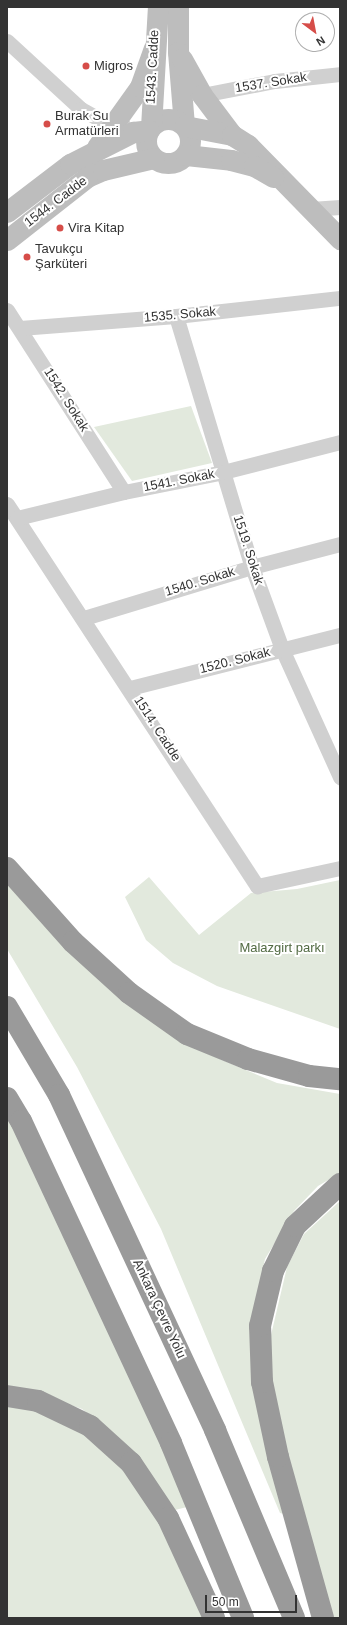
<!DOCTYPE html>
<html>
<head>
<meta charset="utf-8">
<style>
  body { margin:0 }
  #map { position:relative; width:347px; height:1625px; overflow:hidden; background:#fff; font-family:Helvetica,sans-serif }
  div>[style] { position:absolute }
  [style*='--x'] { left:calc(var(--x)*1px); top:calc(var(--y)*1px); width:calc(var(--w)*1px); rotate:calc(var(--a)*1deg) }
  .green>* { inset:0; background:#e2e9dd }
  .street>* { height:15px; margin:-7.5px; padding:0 7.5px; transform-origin:7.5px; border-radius:7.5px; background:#d0d0d0 }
  .secondary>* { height:21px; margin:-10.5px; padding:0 10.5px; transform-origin:10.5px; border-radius:10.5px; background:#bdbdbd }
  .secondary>.ring { margin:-10.5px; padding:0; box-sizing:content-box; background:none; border:21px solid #bdbdbd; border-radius:50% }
  .highway>* { height:22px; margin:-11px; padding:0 11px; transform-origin:11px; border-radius:11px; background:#9a9a9a }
  .dots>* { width:11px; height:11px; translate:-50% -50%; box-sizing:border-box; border:2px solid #fff; border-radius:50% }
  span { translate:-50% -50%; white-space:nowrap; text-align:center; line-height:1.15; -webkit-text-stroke:4px #fff; paint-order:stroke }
  .poi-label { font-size:13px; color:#333 }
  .left { translate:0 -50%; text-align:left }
  .street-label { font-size:13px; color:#333 }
  .park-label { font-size:13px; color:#526b43 }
  .frame { position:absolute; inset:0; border:8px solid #333; pointer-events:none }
  .north { position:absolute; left:295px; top:12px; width:40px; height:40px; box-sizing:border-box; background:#fff; border:1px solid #adadad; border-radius:50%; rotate:148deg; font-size:11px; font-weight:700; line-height:16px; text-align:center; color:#333 }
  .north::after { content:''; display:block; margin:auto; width:14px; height:18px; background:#d64d49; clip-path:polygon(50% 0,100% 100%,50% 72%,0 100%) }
  .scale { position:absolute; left:205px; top:1595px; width:92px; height:18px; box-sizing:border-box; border:2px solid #333; border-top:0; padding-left:5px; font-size:12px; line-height:14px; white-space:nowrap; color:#333; -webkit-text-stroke:3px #fff; paint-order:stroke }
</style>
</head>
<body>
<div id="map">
  <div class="green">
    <i style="clip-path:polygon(191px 406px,212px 463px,132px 481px,94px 427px)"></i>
    <i style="clip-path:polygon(7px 877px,175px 1035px,222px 1060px,277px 1083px,340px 1094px,340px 1173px,318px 1186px,294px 1211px,265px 1259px,252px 1317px,284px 1514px,280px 1513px,161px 1229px,77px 1067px,7px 949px)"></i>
    <i style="clip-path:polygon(149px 877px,199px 935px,251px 893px,297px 889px,340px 880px,340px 1029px,217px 986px,173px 963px,146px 940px,125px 897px)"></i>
    <i style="clip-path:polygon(7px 1112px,84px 1266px,187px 1507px,175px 1510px,112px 1432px,82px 1409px,42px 1395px,7px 1391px)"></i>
    <i style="clip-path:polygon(340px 1201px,340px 1618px,332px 1618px,287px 1450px,270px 1371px,271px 1335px,287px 1267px,304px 1234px)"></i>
    <i style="clip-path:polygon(7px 1406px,33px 1408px,65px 1419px,133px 1474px,209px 1618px,7px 1618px)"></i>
  </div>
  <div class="street">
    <i style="--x:7;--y:41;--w:100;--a:42.6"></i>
    <i style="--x:81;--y:109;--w:18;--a:29"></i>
    <i style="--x:97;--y:118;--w:27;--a:15"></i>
    <i style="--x:202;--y:95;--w:74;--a:-10.9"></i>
    <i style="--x:275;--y:81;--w:65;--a:-6.1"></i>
    <i style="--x:311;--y:209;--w:29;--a:-4"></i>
    <i style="--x:7;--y:310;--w:216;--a:57.3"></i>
    <i style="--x:176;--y:316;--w:262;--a:73.2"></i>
    <i style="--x:252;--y:567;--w:87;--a:69.9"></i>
    <i style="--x:282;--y:649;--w:141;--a:65.6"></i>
    <i style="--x:20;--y:328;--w:156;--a:-4.4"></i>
    <i style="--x:176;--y:316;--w:165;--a:-6.3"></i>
    <i style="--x:7;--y:504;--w:457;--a:56.8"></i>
    <i style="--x:257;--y:886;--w:85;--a:-12.2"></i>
    <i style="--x:17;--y:518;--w:110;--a:-13.7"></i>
    <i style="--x:124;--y:492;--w:101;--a:-11.4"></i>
    <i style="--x:223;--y:472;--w:121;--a:-14.4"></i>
    <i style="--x:84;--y:618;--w:176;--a:-16.9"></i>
    <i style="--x:252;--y:567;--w:91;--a:-14.6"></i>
    <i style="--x:130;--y:688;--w:217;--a:-14.2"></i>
  </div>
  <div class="secondary">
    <i style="--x:178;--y:7;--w:45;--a:90"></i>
    <i style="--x:178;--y:52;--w:73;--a:85.3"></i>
    <i style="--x:182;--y:59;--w:41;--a:60.9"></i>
    <i style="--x:202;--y:95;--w:50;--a:53.1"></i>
    <i class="ring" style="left:146px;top:119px;width:23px;height:23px"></i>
    <i style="--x:185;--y:126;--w:48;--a:10.8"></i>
    <i style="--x:232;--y:135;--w:19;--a:32"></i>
    <i style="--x:248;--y:145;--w:132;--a:45.6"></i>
    <i style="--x:151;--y:127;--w:120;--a:-86.7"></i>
    <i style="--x:97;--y:147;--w:74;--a:-54.4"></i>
    <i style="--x:140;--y:87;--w:41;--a:-70.3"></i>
    <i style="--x:186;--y:155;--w:45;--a:6.3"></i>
    <i style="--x:231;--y:160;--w:24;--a:15"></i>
    <i style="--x:254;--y:166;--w:22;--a:30"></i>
    <i style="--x:7;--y:212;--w:79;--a:-37.3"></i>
    <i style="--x:70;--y:164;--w:71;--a:-26.9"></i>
    <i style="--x:133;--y:132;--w:16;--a:-7"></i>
    <i style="--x:7;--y:240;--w:102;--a:-38.2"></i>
    <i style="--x:87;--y:177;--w:17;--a:-24"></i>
    <i style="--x:103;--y:170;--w:52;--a:-13.2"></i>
  </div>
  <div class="highway">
    <i style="--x:7;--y:868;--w:99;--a:48.3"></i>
    <i style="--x:73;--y:942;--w:76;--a:42.3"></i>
    <i style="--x:129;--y:993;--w:71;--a:35.3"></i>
    <i style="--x:187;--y:1034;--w:66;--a:22.3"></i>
    <i style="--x:248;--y:1059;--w:63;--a:15.6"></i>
    <i style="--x:309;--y:1076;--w:31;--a:6"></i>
    <i style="--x:7;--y:1007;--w:102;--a:59.4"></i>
    <i style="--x:59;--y:1095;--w:370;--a:65"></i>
    <i style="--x:215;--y:1430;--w:204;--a:67.2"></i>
    <i style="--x:7;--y:1098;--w:27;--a:59"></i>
    <i style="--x:21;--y:1121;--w:355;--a:65"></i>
    <i style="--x:171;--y:1443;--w:189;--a:67.6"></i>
    <i style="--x:7;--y:1396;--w:31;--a:9"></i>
    <i style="--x:38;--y:1401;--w:58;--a:25.7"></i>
    <i style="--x:90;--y:1426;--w:55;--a:42.1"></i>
    <i style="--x:131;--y:1463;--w:66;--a:56.1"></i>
    <i style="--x:168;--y:1518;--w:110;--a:65.3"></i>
    <i style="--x:323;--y:1618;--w:167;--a:-105.6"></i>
    <i style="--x:278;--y:1457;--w:77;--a:-102"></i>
    <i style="--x:262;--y:1382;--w:56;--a:-92"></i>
    <i style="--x:260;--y:1326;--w:57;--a:-76.7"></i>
    <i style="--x:273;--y:1271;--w:50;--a:-63.9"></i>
    <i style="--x:295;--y:1226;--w:62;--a:-43"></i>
  </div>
  <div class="dots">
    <i style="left:86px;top:66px;background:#d64d49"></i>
    <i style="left:47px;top:124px;background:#d64d49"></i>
    <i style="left:60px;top:228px;background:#d64d49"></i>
    <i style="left:27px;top:257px;background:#d64d49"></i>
  </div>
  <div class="poi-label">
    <span class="left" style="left:94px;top:66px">Migros</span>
    <span class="left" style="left:55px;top:124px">Burak Su<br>Armatürleri</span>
    <span class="left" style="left:68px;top:228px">Vira Kitap</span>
    <span class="left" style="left:35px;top:257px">Tavukçu<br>Şarküteri</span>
  </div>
  <div class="street-label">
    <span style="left:153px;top:67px;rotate:-87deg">1543. Cadde</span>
    <span style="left:271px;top:83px;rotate:-9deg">1537. Sokak</span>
    <span style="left:56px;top:202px;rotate:-37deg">1544. Cadde</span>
    <span style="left:180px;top:315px;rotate:-5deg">1535. Sokak</span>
    <span style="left:66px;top:400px;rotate:58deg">1542. Sokak</span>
    <span style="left:179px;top:481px;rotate:-11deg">1541. Sokak</span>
    <span style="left:248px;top:550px;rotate:72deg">1519. Sokak</span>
    <span style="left:200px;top:582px;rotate:-17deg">1540. Sokak</span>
    <span style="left:235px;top:661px;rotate:-14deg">1520. Sokak</span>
    <span style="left:157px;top:729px;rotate:57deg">1514. Cadde</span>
    <span style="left:159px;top:1309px;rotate:65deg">Ankara Çevre Yolu</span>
  </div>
  <div class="park-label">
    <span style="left:282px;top:948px">Malazgirt parkı</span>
  </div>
  <div class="frame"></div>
  <div class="north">N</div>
  <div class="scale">50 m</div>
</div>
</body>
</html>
